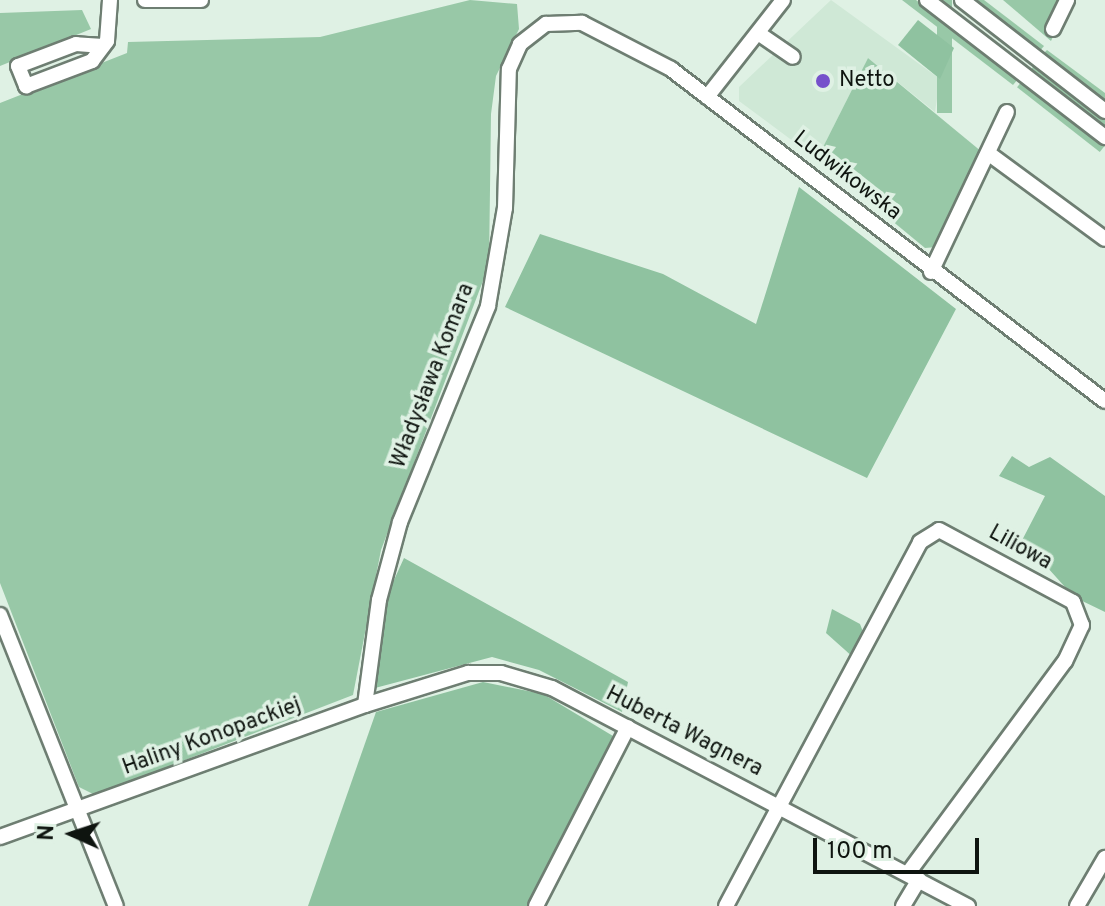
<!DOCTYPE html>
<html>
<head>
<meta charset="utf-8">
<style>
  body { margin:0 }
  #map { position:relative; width:1105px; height:906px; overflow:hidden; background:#dff1e4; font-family:Overpass,sans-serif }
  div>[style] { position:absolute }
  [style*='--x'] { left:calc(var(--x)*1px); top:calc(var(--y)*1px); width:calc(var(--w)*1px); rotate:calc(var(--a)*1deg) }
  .built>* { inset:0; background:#cfe8d6 }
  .green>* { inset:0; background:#98c8a7; transform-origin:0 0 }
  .forest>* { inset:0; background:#8fc2a0 }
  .roads { filter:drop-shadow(2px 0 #6e7e72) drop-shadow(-2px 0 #6e7e72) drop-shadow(0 2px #6e7e72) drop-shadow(0 -2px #6e7e72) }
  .minor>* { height:14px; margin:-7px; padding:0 7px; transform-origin:7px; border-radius:7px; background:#fff }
  .dots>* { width:22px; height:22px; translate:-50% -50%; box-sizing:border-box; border:4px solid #dff1e4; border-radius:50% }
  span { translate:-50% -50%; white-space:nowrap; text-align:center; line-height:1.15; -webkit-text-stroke:7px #dff1e4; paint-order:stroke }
  .poi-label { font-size:22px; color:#0e140f }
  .left { translate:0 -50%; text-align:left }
  .street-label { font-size:22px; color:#0e140f }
  .north { position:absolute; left:32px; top:794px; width:80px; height:80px; -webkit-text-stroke:6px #dff1e4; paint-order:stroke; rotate:273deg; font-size:22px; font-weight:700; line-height:32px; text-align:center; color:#0e140f }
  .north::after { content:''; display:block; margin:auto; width:28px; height:36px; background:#0e140f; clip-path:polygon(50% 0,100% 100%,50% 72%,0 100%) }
  .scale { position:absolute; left:813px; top:838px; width:166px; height:36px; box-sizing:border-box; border:4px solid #0e140f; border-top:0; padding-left:10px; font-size:24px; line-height:28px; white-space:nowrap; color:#0e140f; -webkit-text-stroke:6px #dff1e4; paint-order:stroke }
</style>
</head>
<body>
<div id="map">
  <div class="built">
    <i style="clip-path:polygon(831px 0,940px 79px,935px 112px,868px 58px,817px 159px,739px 101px,739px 87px)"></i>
  </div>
  <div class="green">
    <i style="clip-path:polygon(470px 0,517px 4px,519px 29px,496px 76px,491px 114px,489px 265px,381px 550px,353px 695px,95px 795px,79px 787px,0 583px,0 103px,127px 53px,128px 42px,320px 37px)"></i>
    <i style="clip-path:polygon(902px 0,916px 0,1018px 79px,1013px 85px)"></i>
    <i style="left:937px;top:0;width:15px;height:113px"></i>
    <i style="clip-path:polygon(972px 0,984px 0,1044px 46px,1039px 52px)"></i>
    <i style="clip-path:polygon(1003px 0,1070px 0,1051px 41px)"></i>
    <i style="clip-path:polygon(82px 10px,91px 29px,0 66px,0 13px)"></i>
    <i style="clip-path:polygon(1047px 50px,1105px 93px,1105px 103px,1043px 54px)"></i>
    <i style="clip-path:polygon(868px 58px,982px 152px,937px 247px,925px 248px,817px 159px)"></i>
    <i style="clip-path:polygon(1035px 64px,1105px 118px,1105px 130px,1030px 71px)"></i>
    <i style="left:1022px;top:81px;width:105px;height:8px;rotate:38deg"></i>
  </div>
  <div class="forest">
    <i style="clip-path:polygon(918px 20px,954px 48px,940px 79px,898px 45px)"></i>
    <i style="clip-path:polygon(799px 187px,956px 309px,867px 478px,505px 307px,540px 234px,663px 274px,756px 324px)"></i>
    <i style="clip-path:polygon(1012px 456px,1029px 467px,1050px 457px,1105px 496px,1105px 612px,1074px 597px,1047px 567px,1017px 550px,1045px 496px,999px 476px)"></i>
    <i style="clip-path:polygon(404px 558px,628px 682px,622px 712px,539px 670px,492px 657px,375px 688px,389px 591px)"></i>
    <i style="clip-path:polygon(832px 609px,860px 624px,865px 637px,854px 658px,826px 633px)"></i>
    <i style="clip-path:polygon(483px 682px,543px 694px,613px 736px,528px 906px,308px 906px,376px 712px)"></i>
  </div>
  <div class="roads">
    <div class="minor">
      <i style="--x:145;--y:0;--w:56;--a:0"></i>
      <i style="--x:927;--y:0;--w:225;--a:37.6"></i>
      <i style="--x:962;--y:0;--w:181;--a:37.8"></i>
      <i style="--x:1053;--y:29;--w:32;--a:-64"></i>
      <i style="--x:758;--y:33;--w:42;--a:34.4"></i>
      <i style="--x:103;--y:46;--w:27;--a:-176"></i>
      <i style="--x:76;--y:44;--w:62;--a:159.2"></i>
      <i style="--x:18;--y:66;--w:22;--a:68"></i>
      <i style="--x:26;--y:86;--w:71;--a:-20.7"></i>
      <i style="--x:92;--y:61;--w:25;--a:-53"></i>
      <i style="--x:107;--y:41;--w:41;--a:-85.8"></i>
      <i style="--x:707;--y:97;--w:123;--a:-51.9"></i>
      <i style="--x:988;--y:153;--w:145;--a:36.3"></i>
      <i style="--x:931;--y:272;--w:177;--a:-64.6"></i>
      <i style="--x:0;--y:615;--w:313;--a:68.3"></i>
      <i style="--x:365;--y:705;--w:106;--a:-82.4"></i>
      <i style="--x:379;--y:600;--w:81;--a:-74.9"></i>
      <i style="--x:400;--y:522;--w:233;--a:-67.8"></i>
      <i style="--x:488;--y:306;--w:99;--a:-80.2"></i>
      <i style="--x:505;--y:208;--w:139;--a:-88.4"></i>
      <i style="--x:509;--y:69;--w:27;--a:-66"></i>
      <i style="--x:520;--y:44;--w:33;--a:-38"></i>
      <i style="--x:546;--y:24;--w:36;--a:-2"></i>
      <i style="--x:582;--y:23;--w:100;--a:27.3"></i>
      <i style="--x:671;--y:69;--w:546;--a:37.42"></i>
      <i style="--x:0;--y:837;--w:388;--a:-19.9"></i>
      <i style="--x:365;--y:705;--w:108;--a:-17.3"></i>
      <i style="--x:468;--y:673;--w:33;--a:0"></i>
      <i style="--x:501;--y:673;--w:53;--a:16.4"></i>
      <i style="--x:552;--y:688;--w:470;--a:27.7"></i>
      <i style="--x:536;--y:906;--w:201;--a:-62.8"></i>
      <i style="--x:726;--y:906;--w:412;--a:-61.9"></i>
      <i style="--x:920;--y:542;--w:22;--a:-32"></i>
      <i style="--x:939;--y:530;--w:152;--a:28.2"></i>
      <i style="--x:1073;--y:602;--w:25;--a:69"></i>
      <i style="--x:1082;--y:625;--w:40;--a:115"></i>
      <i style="--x:1065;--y:661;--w:264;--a:126.5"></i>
      <i style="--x:903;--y:906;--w:31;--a:-59"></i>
      <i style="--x:1077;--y:906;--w:56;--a:-59.7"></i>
    </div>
  </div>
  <div class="dots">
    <i style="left:823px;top:81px;background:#7651cb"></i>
  </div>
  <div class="poi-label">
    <span class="left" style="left:839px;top:81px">Netto</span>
  </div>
  <div class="street-label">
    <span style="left:847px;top:176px;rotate:38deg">Ludwikowska</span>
    <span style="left:433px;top:376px;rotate:-69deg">Władysława Komara</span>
    <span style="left:1020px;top:548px;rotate:29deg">Liliowa</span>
    <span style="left:684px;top:732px;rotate:27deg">Huberta Wagnera</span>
    <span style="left:212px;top:737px;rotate:-20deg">Haliny Konopackiej</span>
  </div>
  <div class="north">N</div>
  <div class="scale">100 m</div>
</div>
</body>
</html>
